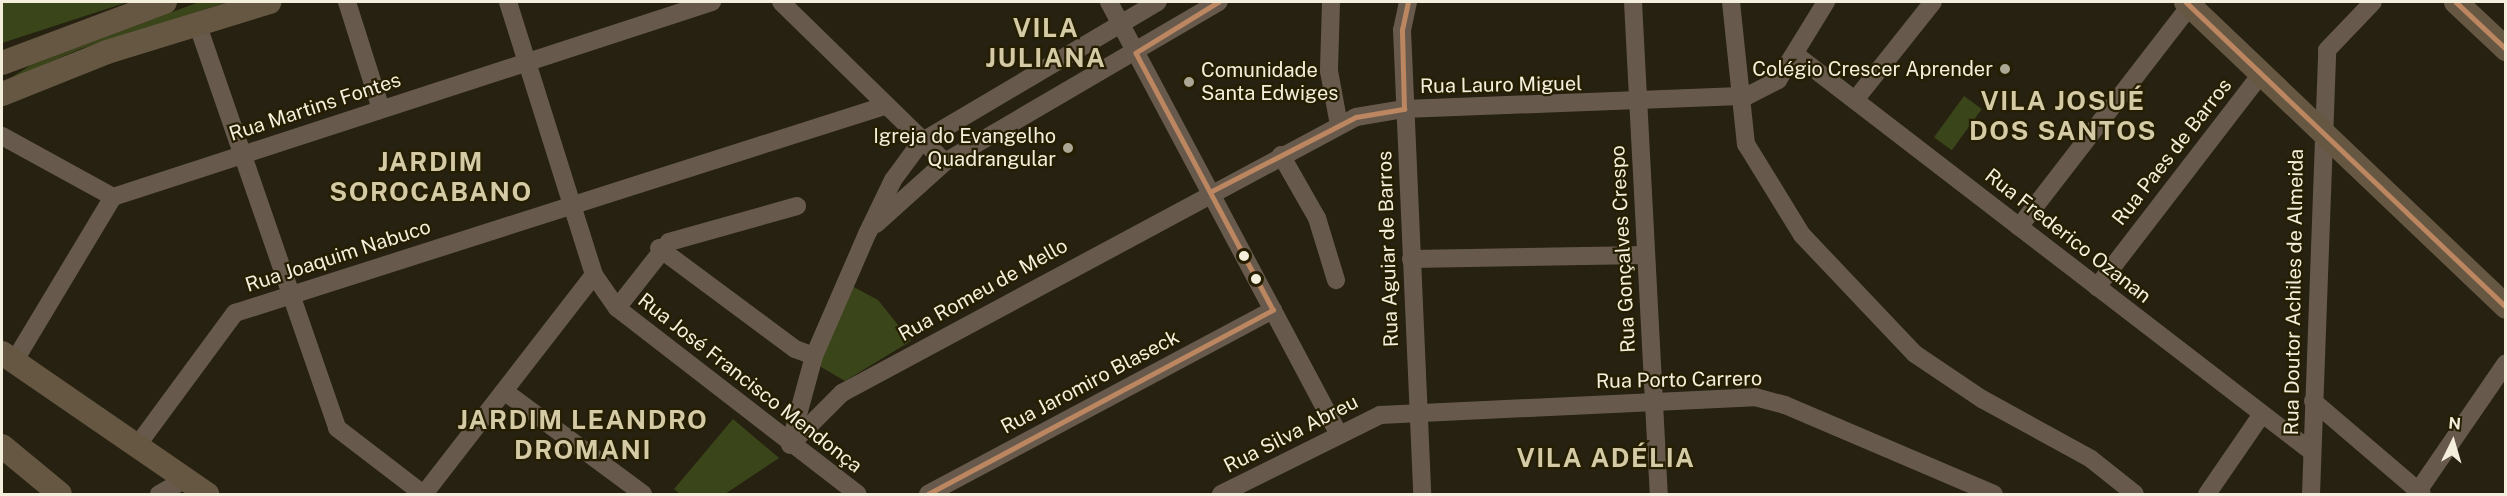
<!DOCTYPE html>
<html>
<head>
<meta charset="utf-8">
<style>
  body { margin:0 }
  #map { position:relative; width:2507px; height:496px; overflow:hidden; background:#262110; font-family:"Public Sans",sans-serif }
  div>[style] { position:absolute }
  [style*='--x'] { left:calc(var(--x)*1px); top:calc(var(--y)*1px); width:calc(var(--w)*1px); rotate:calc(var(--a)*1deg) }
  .green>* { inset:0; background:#3a451a; transform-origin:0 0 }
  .minor>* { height:18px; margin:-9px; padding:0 9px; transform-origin:9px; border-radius:9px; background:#675a4c }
  .major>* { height:24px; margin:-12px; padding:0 12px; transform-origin:12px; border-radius:12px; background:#665743 }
  .bus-1>* { height:4.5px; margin:-2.25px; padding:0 2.25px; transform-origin:2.25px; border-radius:2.25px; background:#bb8660 }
  .dots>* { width:16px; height:16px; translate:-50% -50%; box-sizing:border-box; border:3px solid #261e00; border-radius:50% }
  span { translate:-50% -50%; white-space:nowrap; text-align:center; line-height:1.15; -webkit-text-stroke:4.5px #261e00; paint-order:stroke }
  .poi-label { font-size:20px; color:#f4efdd }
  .right { translate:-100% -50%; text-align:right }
  .left { translate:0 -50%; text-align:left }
  .street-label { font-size:20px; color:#f4efdd }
  .district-label { font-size:26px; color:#d4caa6; font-weight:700; letter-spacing:1.5px }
  .frame { position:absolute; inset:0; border:3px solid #f4efdd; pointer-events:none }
  .north { position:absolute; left:2423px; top:412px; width:60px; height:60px; -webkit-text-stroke:4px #261e00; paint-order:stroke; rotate:5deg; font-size:16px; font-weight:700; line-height:24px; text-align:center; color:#f4efdd }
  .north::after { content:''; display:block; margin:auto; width:21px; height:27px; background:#f4efdd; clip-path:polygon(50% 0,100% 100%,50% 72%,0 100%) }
</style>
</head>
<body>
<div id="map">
  <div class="green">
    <i style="clip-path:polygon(2px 2px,128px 2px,2px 43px)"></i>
    <i style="clip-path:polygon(199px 2px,228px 2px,80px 49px,6px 81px,31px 65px)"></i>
    <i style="left:1964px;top:96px;width:22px;height:51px;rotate:36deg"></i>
    <i style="clip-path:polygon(852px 286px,878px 300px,911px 341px,845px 381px,821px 367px,820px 355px)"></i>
    <i style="clip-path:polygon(733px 419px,779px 458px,725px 494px,680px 494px,674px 489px)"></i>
  </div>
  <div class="minor">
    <i style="--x:347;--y:2;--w:112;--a:72.4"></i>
    <i style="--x:508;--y:2;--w:286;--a:72.5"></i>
    <i style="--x:594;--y:275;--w:40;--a:55.1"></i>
    <i style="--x:617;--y:308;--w:304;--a:37.7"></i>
    <i style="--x:781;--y:2;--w:229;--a:44.3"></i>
    <i style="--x:1109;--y:2;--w:487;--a:62"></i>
    <i style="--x:1331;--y:2;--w:69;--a:91.7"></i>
    <i style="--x:1329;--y:71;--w:55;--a:79.5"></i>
    <i style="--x:1408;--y:2;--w:29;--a:102"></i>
    <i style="--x:1402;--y:30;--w:464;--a:87.5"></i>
    <i style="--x:1633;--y:2;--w:493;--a:87"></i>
    <i style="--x:1731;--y:2;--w:143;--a:84"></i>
    <i style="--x:1746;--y:144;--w:107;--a:58.4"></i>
    <i style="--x:1802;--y:235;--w:164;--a:46.5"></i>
    <i style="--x:1915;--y:354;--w:81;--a:33.9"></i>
    <i style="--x:1982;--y:399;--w:124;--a:28.8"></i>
    <i style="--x:2091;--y:459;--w:56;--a:38.5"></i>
    <i style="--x:197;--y:23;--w:429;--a:70.9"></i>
    <i style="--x:337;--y:428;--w:108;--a:37.5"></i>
    <i style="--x:1796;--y:55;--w:651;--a:37.57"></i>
    <i style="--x:1855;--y:100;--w:125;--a:-51.5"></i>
    <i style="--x:2;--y:136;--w:127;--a:28.8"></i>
    <i style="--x:1281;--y:155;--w:73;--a:60.3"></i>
    <i style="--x:1317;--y:218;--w:65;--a:73"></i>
    <i style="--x:876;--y:224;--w:93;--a:-41.9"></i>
    <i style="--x:945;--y:162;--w:317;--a:-30.3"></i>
    <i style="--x:2019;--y:227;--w:279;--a:-52.3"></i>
    <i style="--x:659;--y:248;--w:169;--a:36.6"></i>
    <i style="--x:795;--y:349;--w:20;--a:20"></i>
    <i style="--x:1411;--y:259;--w:235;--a:-1"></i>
    <i style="--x:2097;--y:287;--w:269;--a:-52.4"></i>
    <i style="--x:617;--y:308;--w:84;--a:-51.8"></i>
    <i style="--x:669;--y:242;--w:133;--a:-15.7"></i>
    <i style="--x:15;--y:360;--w:190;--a:-59"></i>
    <i style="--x:113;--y:197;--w:630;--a:-18.03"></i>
    <i style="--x:504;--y:391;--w:173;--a:36.5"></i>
    <i style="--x:2313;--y:401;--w:143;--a:40.5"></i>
    <i style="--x:139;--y:443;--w:162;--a:-53.6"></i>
    <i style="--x:235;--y:313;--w:681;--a:-17.69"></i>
    <i style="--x:790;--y:444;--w:91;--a:-74.7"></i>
    <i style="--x:814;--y:356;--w:135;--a:-66.5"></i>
    <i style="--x:868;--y:232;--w:58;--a:-64.3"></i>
    <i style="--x:893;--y:180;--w:47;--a:-53.6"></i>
    <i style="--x:921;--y:142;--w:275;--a:-30.6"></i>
    <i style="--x:790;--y:445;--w:74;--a:-45"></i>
    <i style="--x:842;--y:393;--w:583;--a:-28.23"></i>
    <i style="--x:1356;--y:117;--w:49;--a:-9.5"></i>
    <i style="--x:1404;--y:109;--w:343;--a:-2.2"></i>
    <i style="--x:1747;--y:96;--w:35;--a:-27"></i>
    <i style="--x:1778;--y:80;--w:92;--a:-58.4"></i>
    <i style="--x:2418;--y:491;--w:155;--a:-55.5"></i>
    <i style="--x:159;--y:494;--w:31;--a:-29"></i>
    <i style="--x:424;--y:494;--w:277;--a:-52.2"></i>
    <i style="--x:928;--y:494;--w:391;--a:-28.1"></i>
    <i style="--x:1221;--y:494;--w:178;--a:-26.4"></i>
    <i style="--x:1380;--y:415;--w:375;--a:-2.7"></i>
    <i style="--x:1755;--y:397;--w:31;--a:15"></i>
    <i style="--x:1785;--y:405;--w:227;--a:23.1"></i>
    <i style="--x:2207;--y:494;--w:97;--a:-55.5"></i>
    <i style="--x:2311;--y:494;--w:444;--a:-87.9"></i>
    <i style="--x:2327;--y:50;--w:66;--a:-46.2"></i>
  </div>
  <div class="major">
    <i style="--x:2186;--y:2;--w:442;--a:43.6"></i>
    <i style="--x:2456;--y:2;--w:69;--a:43.2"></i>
    <i style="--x:2;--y:63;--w:174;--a:-20.5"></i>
    <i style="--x:2;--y:94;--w:113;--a:-21.8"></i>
    <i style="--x:107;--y:52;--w:170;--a:-17.1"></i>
    <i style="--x:2;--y:353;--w:249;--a:34.5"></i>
    <i style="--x:2;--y:446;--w:75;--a:39.6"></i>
  </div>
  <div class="bus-1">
    <i style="--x:1219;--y:2;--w:97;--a:148.4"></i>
    <i style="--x:1136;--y:53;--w:291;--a:61.9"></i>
    <i style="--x:2186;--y:2;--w:442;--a:43.6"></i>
    <i style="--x:2456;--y:2;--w:69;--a:43.2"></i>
    <i style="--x:1210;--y:192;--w:164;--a:-27.2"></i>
    <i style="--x:1356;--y:117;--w:49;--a:-9.5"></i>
    <i style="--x:1404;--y:109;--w:79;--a:-91.5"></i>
    <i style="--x:1402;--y:30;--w:29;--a:-78"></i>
    <i style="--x:928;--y:494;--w:391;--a:-28.1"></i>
  </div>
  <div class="dots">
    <i style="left:2005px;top:69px;background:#aca795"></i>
    <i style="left:1189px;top:82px;background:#aca795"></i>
    <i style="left:1068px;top:148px;background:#aca795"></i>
    <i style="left:1244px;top:256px;background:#f4efdd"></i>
    <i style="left:1256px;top:279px;background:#f4efdd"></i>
  </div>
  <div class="poi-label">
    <span class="right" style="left:1993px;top:69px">Colégio Crescer Aprender</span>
    <span class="left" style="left:1201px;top:82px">Comunidade<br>Santa Edwiges</span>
    <span class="right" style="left:1056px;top:148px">Igreja do Evangelho<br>Quadrangular</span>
  </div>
  <div class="street-label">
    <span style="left:1501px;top:85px;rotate:-1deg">Rua Lauro Miguel</span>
    <span style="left:315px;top:107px;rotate:-18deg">Rua Martins Fontes</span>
    <span style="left:2172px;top:152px;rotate:-52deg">Rua Paes de Barros</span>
    <span style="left:2068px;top:236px;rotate:38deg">Rua Frederico Ozanan</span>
    <span style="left:1388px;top:249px;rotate:-92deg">Rua Aguiar de Barros</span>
    <span style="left:1623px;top:249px;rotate:-93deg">Rua Gonçalves Crespo</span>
    <span style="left:338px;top:256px;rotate:-18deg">Rua Joaquim Nabuco</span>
    <span style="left:983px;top:290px;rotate:-29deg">Rua Romeu de Mello</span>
    <span style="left:2294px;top:292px;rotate:-89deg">Rua Doutor Achiles de Almeida</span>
    <span style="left:1679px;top:380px;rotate:-1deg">Rua Porto Carrero</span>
    <span style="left:1090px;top:382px;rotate:-28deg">Rua Jaromiro Blaseck</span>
    <span style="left:750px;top:383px;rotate:38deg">Rua José Francisco Mendonça</span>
    <span style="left:1291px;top:434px;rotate:-27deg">Rua Silva Abreu</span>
  </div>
  <div class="district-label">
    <span style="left:1046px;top:43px">VILA<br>JULIANA</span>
    <span style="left:2063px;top:116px">VILA JOSUÉ<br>DOS SANTOS</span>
    <span style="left:431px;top:177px">JARDIM<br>SOROCABANO</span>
    <span style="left:583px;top:435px">JARDIM LEANDRO<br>DROMANI</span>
    <span style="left:1606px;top:458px">VILA ADÉLIA</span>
  </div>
  <div class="frame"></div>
  <div class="north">N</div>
</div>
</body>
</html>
